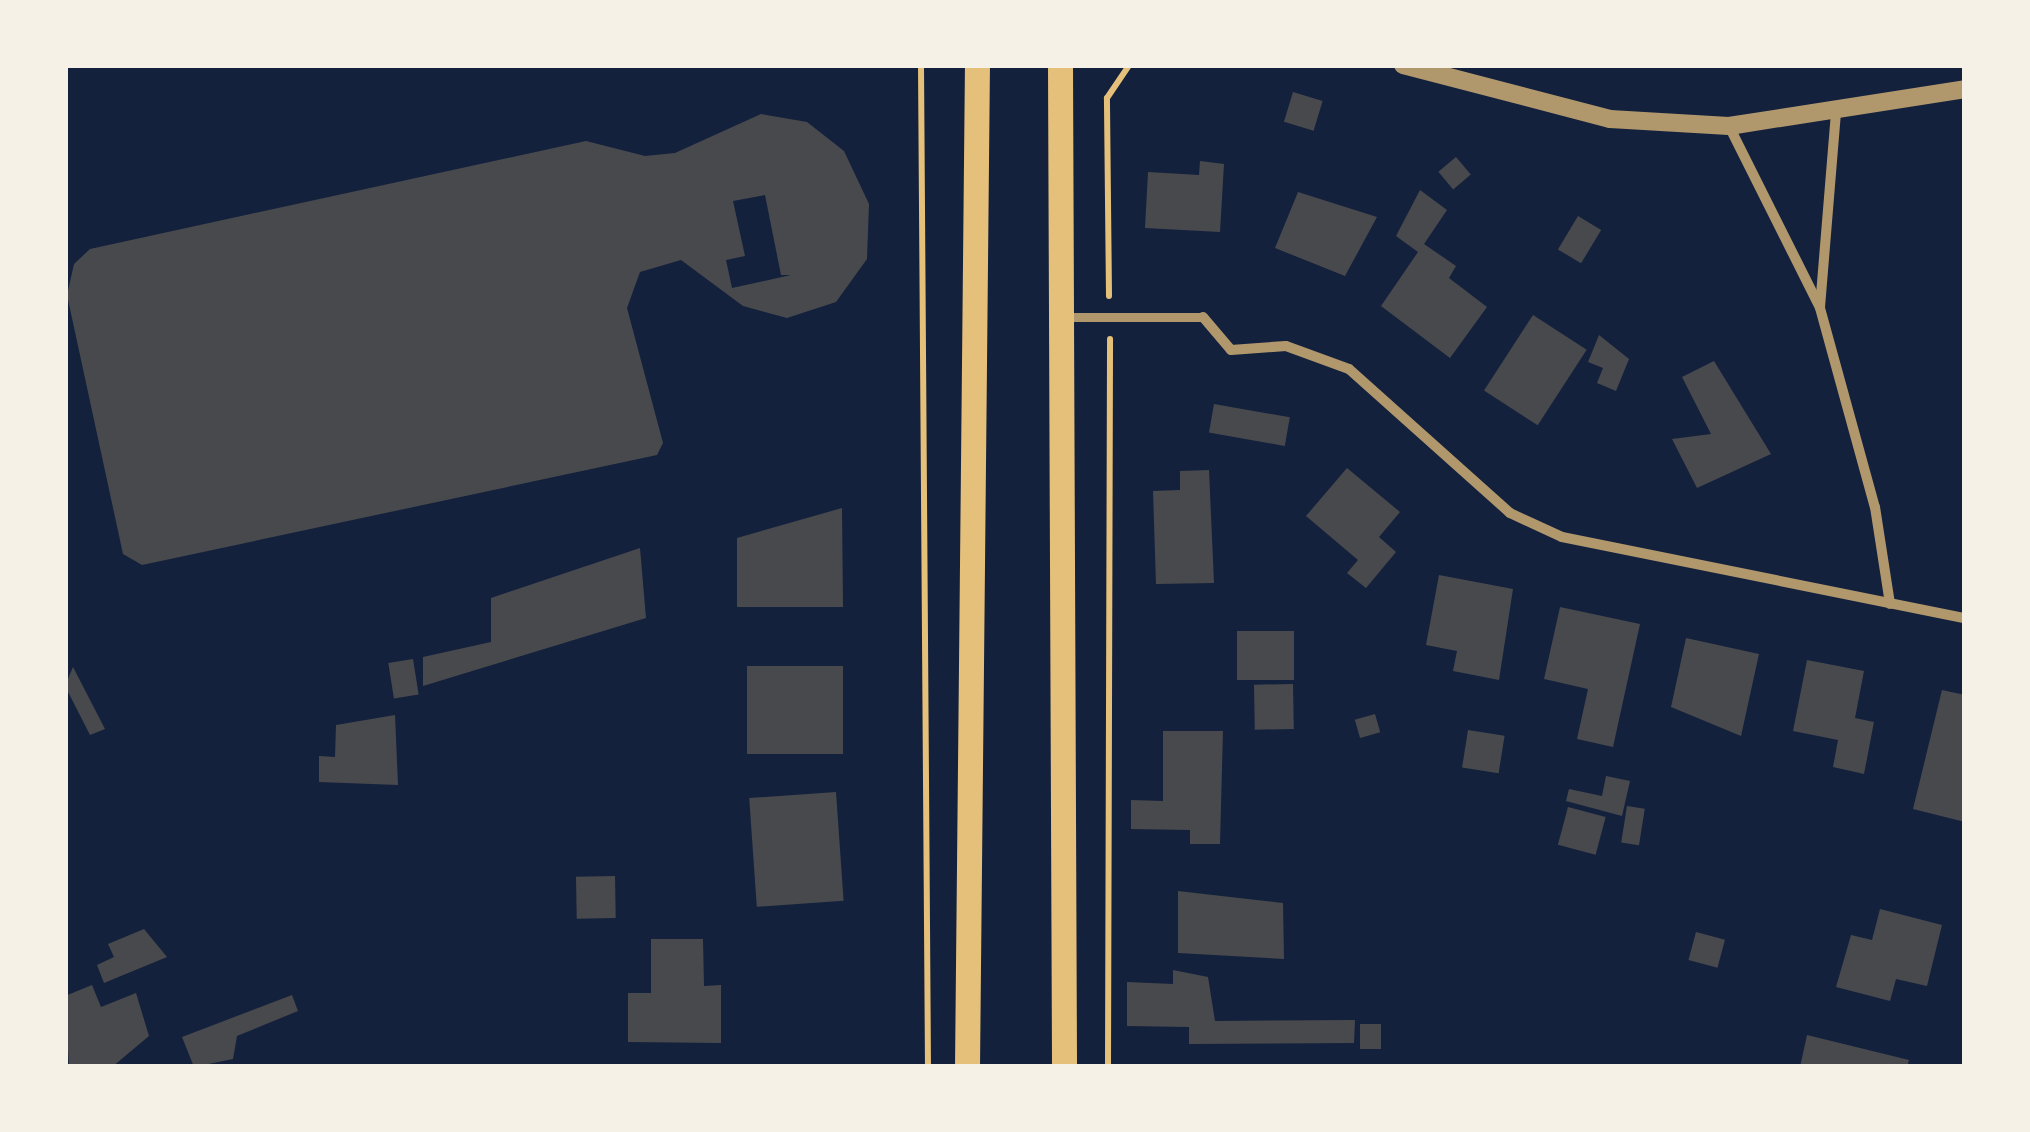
<!DOCTYPE html>
<html>
<head>
<meta charset="utf-8">
<style>
  body { margin:0 }
  #map { position:relative; width:2030px; height:1132px; overflow:hidden; background:#14213d; font-family:Ubuntu,sans-serif }
  div>[style] { position:absolute }
  [style*='--x'] { left:calc(var(--x)*1px); top:calc(var(--y)*1px); width:calc(var(--w)*1px); rotate:calc(var(--a)*1deg) }
  .building>* { inset:0; background:#48494c; transform-origin:0 0 }
  .path>* { height:6px; margin:-3px; padding:0 3px; transform-origin:3px; border-radius:3px; background:#e5c07b }
  .pedestrian>* { height:9px; margin:-4.5px; padding:0 4.5px; transform-origin:4.5px; border-radius:4.5px; background:#b1986c }
  .minor>* { height:10px; margin:-5px; padding:0 5px; transform-origin:5px; border-radius:5px; background:#b1986c }
  .tertiary>* { height:18px; margin:-9px; padding:0 9px; transform-origin:9px; border-radius:9px; background:#b1986c }
  .primary>* { height:25px; margin:-12.5px; padding:0 12.5px; transform-origin:12.5px; border-radius:12.5px; background:#e5c07b }
  span { translate:-50% -50%; white-space:nowrap; text-align:center; line-height:1.15; -webkit-text-stroke:10px #f6f1e7; paint-order:stroke }
  .frame { position:absolute; inset:0; border:68px solid #f6f1e7; pointer-events:none }
</style>
</head>
<body>
<div id="map">
  <div class="building">
    <i style="left:1293px;top:92px;width:31px;height:31px;rotate:17deg"></i>
    <i style="clip-path:polygon(evenodd,761px 114px,807px 122px,844px 151px,869px 204px,867px 259px,836px 302px,787px 318px,743px 306px,681px 260px,640px 272px,627px 308px,663px 443px,657px 455px,142px 565px,123px 554px,67px 295px,74px 264px,90px 249px,586px 141px,645px 156px,675px 153px,761px 114px,765px 195px,781px 275px,791px 275px,732px 288px,726px 260px,745px 256px,733px 201px,765px 195px)"></i>
    <i style="left:1456px;top:157px;width:23px;height:23px;rotate:50deg"></i>
    <i style="clip-path:polygon(1200px 161px,1224px 164px,1220px 232px,1145px 228px,1148px 172px,1199px 175px)"></i>
    <i style="clip-path:polygon(1420px 190px,1447px 210px,1424px 244px,1456px 266px,1449px 278px,1487px 307px,1450px 358px,1381px 306px,1418px 252px,1396px 236px)"></i>
    <i style="clip-path:polygon(1298px 192px,1377px 217px,1345px 276px,1275px 248px)"></i>
    <i style="left:1578px;top:216px;width:27px;height:39px;rotate:31deg"></i>
    <i style="left:1533px;top:315px;width:64px;height:90px;rotate:33deg"></i>
    <i style="clip-path:polygon(1599px 335px,1629px 359px,1616px 391px,1597px 383px,1603px 368px,1588px 362px)"></i>
    <i style="clip-path:polygon(1714px 361px,1771px 454px,1697px 488px,1672px 439px,1711px 434px,1682px 377px)"></i>
    <i style="left:1214px;top:404px;width:77px;height:29px;rotate:10deg"></i>
    <i style="clip-path:polygon(1347px 468px,1400px 512px,1379px 537px,1396px 552px,1366px 588px,1347px 573px,1358px 560px,1306px 516px)"></i>
    <i style="clip-path:polygon(1209px 470px,1214px 583px,1156px 584px,1153px 491px,1180px 490px,1180px 471px)"></i>
    <i style="clip-path:polygon(842px 508px,843px 607px,737px 607px,737px 538px)"></i>
    <i style="clip-path:polygon(640px 548px,646px 618px,423px 686px,423px 657px,491px 642px,491px 598px)"></i>
    <i style="clip-path:polygon(1439px 575px,1513px 589px,1499px 680px,1453px 671px,1457px 651px,1426px 645px)"></i>
    <i style="clip-path:polygon(1560px 607px,1640px 624px,1613px 747px,1577px 739px,1588px 689px,1544px 679px)"></i>
    <i style="left:1294px;top:631px;width:49px;height:57px;rotate:90deg"></i>
    <i style="clip-path:polygon(1686px 638px,1759px 654px,1741px 736px,1671px 707px)"></i>
    <i style="left:413px;top:659px;width:36px;height:25px;rotate:81deg"></i>
    <i style="clip-path:polygon(1807px 660px,1864px 671px,1855px 718px,1874px 722px,1864px 774px,1833px 767px,1838px 740px,1793px 731px)"></i>
    <i style="left:843px;top:666px;width:88px;height:96px;rotate:90deg"></i>
    <i style="clip-path:polygon(73px 667px,105px 729px,90px 735px,65px 686px)"></i>
    <i style="left:1293px;top:684px;width:45px;height:39px;rotate:89deg"></i>
    <i style="clip-path:polygon(1942px 690px,1965px 695px,1965px 822px,1913px 809px)"></i>
    <i style="left:1375px;top:714px;width:19px;height:21px;rotate:74deg"></i>
    <i style="clip-path:polygon(395px 715px,398px 785px,319px 782px,319px 756px,335px 757px,336px 725px)"></i>
    <i style="left:1468px;top:730px;width:37px;height:38px;rotate:9deg"></i>
    <i style="clip-path:polygon(1163px 731px,1223px 731px,1220px 844px,1190px 844px,1190px 830px,1131px 829px,1131px 800px,1163px 801px)"></i>
    <i style="clip-path:polygon(1606px 776px,1630px 781px,1622px 816px,1566px 801px,1569px 789px,1602px 796px)"></i>
    <i style="left:836px;top:792px;width:109px;height:87px;rotate:86deg"></i>
    <i style="left:1627px;top:806px;width:18px;height:37px;rotate:9deg"></i>
    <i style="left:1568px;top:807px;width:39px;height:39px;rotate:15deg"></i>
    <i style="left:615px;top:876px;width:42px;height:39px;rotate:89deg"></i>
    <i style="clip-path:polygon(1178px 891px,1283px 903px,1284px 959px,1178px 953px)"></i>
    <i style="clip-path:polygon(1880px 909px,1942px 925px,1927px 986px,1896px 979px,1890px 1001px,1836px 987px,1851px 935px,1872px 940px)"></i>
    <i style="clip-path:polygon(144px 929px,167px 957px,104px 983px,97px 965px,114px 957px,108px 944px)"></i>
    <i style="left:1696px;top:932px;width:30px;height:29px;rotate:15deg"></i>
    <i style="clip-path:polygon(651px 939px,703px 939px,704px 986px,721px 985px,721px 1043px,628px 1042px,628px 993px,651px 993px)"></i>
    <i style="clip-path:polygon(1173px 970px,1208px 977px,1215px 1021px,1355px 1020px,1354px 1043px,1189px 1044px,1189px 1027px,1127px 1026px,1127px 982px,1173px 984px)"></i>
    <i style="clip-path:polygon(92px 985px,101px 1007px,136px 993px,149px 1036px,112px 1067px,69px 1067px,65px 996px)"></i>
    <i style="clip-path:polygon(292px 995px,298px 1011px,237px 1036px,233px 1059px,194px 1067px,182px 1037px)"></i>
    <i style="left:1360px;top:1024px;width:21px;height:25px"></i>
    <i style="clip-path:polygon(1807px 1035px,1909px 1060px,1907px 1067px,1800px 1067px)"></i>
  </div>
  <div class="path">
    <i style="--x:921;--y:65;--w:1002;--a:89.6"></i>
    <i style="--x:1109;--y:296;--w:198;--a:-90.6"></i>
    <i style="--x:1107;--y:98;--w:40;--a:-56"></i>
    <i style="--x:1108;--y:1067;--w:728;--a:-89.84"></i>
  </div>
  <div class="pedestrian">
    <i style="--x:1065;--y:317;--w:138;--a:0"></i>
  </div>
  <div class="minor">
    <i style="--x:1729;--y:126;--w:203;--a:63.4"></i>
    <i style="--x:1820;--y:308;--w:206;--a:74.6"></i>
    <i style="--x:1875;--y:507;--w:98;--a:81.2"></i>
    <i style="--x:1820;--y:307;--w:195;--a:-85.3"></i>
    <i style="--x:1203;--y:317;--w:43;--a:49.7"></i>
    <i style="--x:1231;--y:350;--w:55;--a:-4.2"></i>
    <i style="--x:1286;--y:346;--w:67;--a:20.1"></i>
    <i style="--x:1349;--y:369;--w:216;--a:41.8"></i>
    <i style="--x:1510;--y:513;--w:57;--a:24.8"></i>
    <i style="--x:1562;--y:537;--w:411;--a:11.4"></i>
  </div>
  <div class="tertiary">
    <i style="--x:1403;--y:65;--w:214;--a:14.6"></i>
    <i style="--x:1610;--y:119;--w:119;--a:3.4"></i>
    <i style="--x:1729;--y:126;--w:239;--a:-8.9"></i>
  </div>
  <div class="primary">
    <i style="--x:1060;--y:65;--w:1002;--a:89.77"></i>
    <i style="--x:967;--y:1067;--w:1002;--a:-89.43"></i>
  </div>
  <div class="frame"></div>
</div>
</body>
</html>
